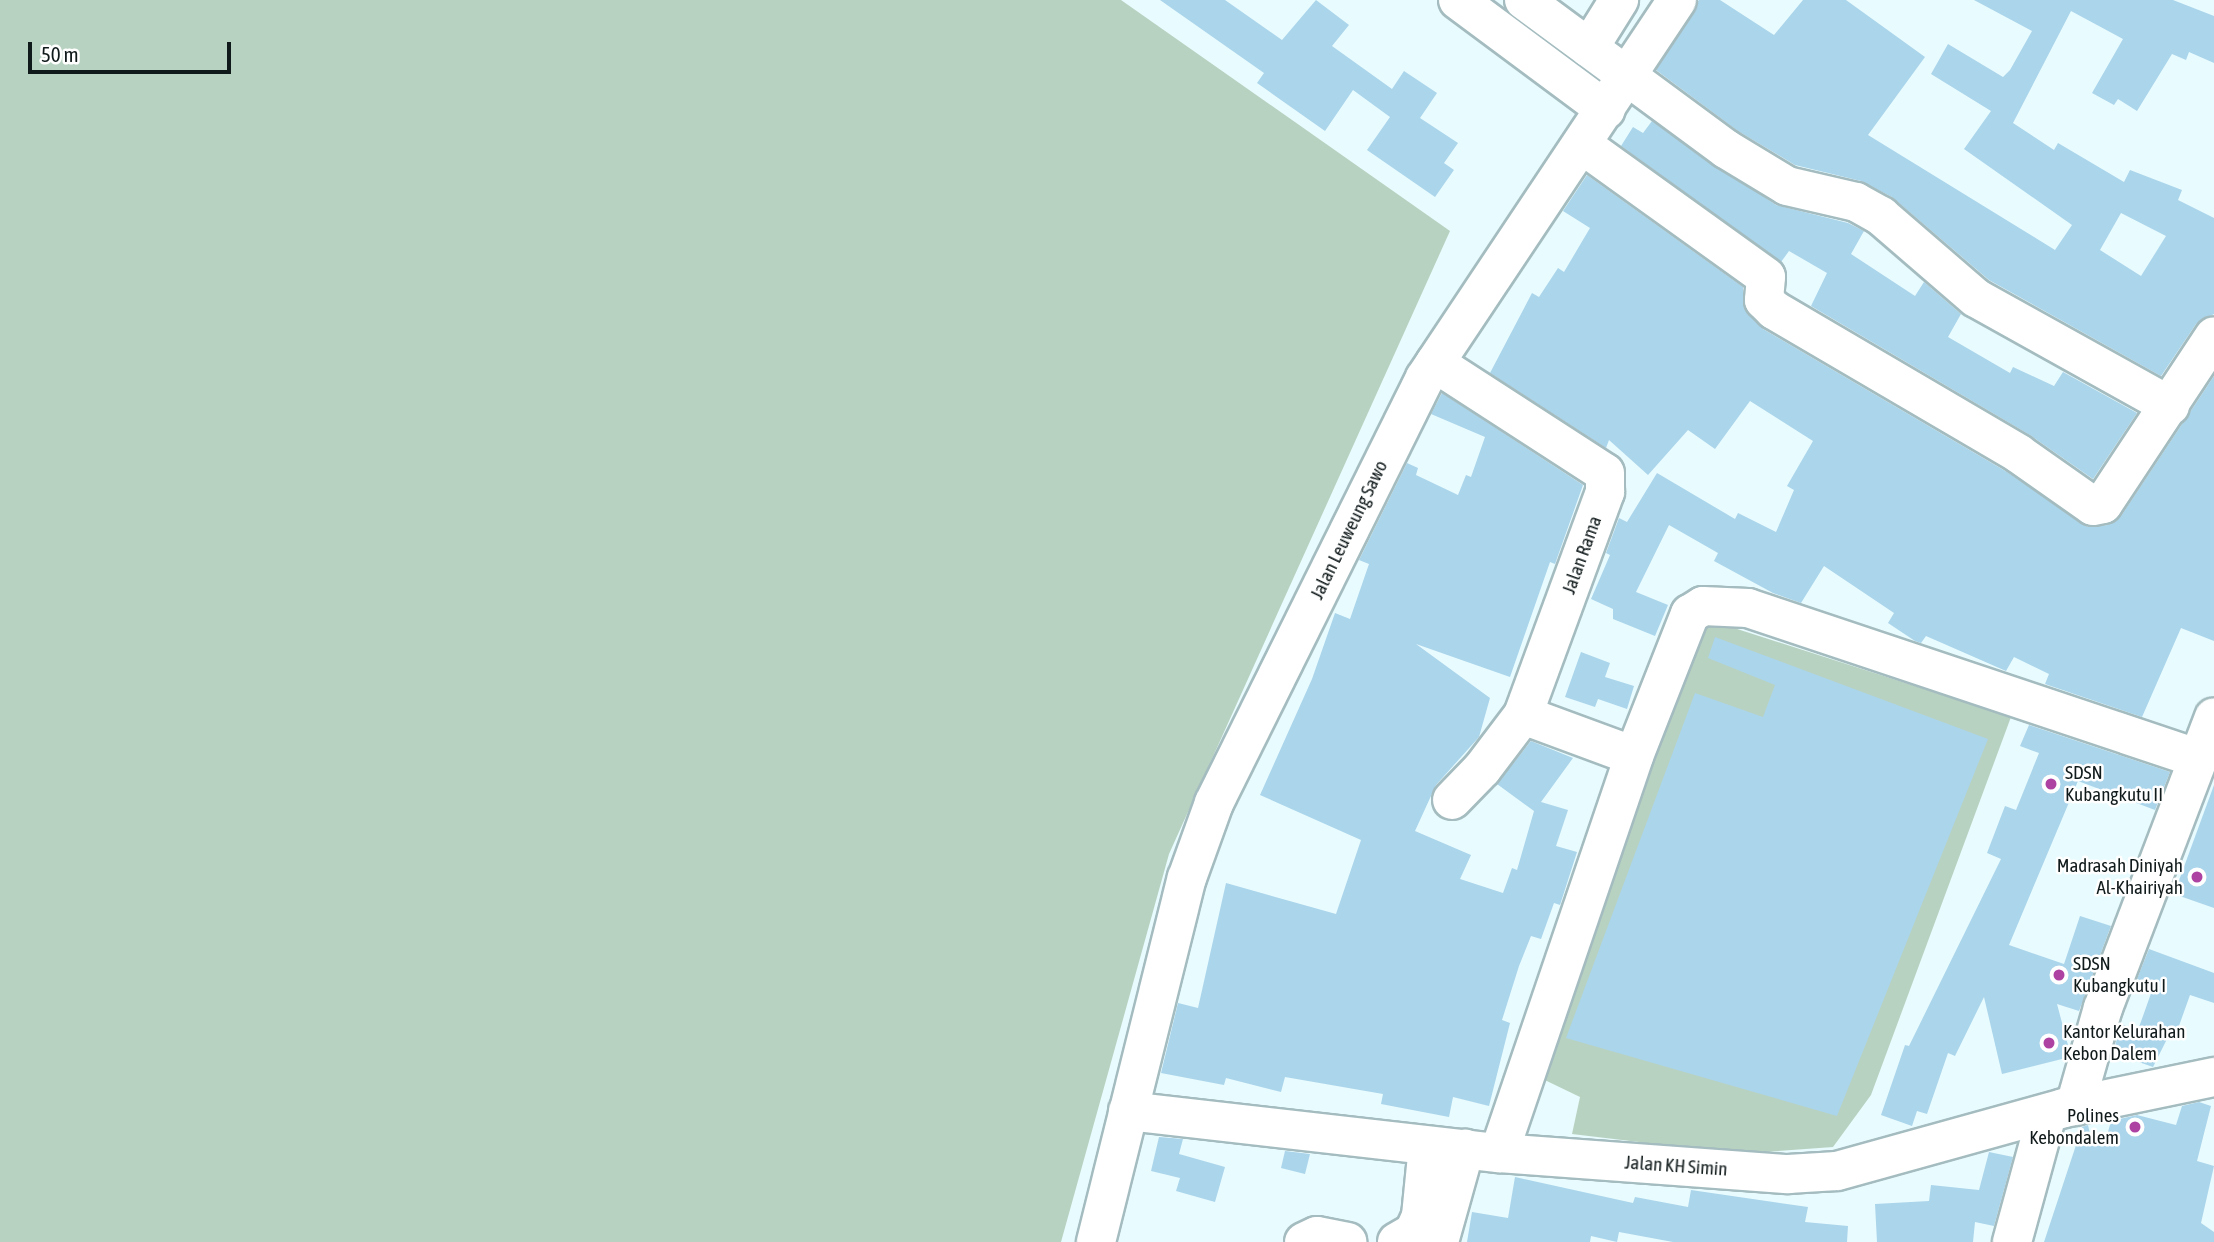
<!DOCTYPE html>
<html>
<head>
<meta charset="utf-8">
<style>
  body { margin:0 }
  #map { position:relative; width:2214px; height:1242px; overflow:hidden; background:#e8fbfe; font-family:"Asap Condensed",sans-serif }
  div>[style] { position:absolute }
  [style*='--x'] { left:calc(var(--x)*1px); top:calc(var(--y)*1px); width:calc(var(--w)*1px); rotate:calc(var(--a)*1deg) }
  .green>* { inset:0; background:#b8d2c1 }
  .building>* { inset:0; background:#abd5eb }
  .roads { filter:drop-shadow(2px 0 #a4bcbf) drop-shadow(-2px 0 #a4bcbf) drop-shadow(0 2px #a4bcbf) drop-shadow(0 -2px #a4bcbf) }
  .minor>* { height:38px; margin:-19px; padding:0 19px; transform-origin:19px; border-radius:19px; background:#fff }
  .dots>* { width:19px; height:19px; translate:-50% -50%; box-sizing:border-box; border:4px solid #fff; border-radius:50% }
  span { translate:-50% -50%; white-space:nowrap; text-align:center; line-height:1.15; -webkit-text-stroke:5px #fff; paint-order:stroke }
  .street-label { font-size:19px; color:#111a1b }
  .poi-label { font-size:19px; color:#111a1b }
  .left { translate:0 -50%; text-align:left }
  .right { translate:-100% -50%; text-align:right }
  .scale { position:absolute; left:28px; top:42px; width:203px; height:32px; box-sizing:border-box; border:4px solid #111a1b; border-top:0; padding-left:9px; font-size:21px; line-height:24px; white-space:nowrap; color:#111a1b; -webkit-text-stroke:5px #fff; paint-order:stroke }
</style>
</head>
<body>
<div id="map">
  <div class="green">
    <i style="clip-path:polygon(0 0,1121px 0,1450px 231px,1169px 854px,1061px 1242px,0 1242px)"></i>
    <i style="clip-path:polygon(1703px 618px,2011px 717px,1871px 1095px,1833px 1147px,1739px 1154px,1572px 1134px,1580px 1097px,1520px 1068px)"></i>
  </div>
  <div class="building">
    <i style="clip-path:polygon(1160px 0,1225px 0,1282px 40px,1316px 0,1349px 25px,1332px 46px,1392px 89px,1404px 71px,1437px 93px,1420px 118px,1458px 143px,1444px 163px,1454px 170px,1435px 197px,1367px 150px,1390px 117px,1353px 90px,1325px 131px,1257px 83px,1264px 73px)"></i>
    <i style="clip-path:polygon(evenodd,1699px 0,1720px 0,1774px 35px,1803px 0,1846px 0,1925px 57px,1868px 135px,2055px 250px,2072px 225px,1964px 149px,1991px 111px,1931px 74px,1948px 44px,2003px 77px,2010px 70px,2032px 31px,1974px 0,2173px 0,2214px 16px,2214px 63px,2189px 52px,2186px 60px,2172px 54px,2137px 111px,2118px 99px,2114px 105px,2092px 93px,2123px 39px,2071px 11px,2013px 123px,2054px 150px,2058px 143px,2124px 182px,2130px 170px,2182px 190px,2178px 200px,2214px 218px,2214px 314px,2196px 324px,2161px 376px,1989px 280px,1892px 197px,1861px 181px,1795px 165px,1738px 131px,1656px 70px,1699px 0,2121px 213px,2166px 236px,2141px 276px,2100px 250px,2121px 213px)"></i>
    <i style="clip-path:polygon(1652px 121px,1776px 205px,1848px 223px,1864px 231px,1851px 254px,1915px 296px,1924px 282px,1961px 314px,1948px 337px,2010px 373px,2013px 367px,2054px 386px,2063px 372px,2137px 413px,2093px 479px,2030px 435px,1811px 306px,1827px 273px,1789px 251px,1781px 262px,1621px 146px,1633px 127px,1643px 133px)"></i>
    <i style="clip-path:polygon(1587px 175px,1743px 287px,1744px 308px,1763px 329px,2007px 472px,2088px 527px,2108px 525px,2121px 516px,2214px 376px,2214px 641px,2181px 628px,2142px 717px,2045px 684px,2049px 674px,2014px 657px,2006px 671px,1926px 636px,1921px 643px,1915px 641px,1888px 623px,1894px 613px,1824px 566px,1801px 603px,1773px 593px,1714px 561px,1718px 553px,1669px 525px,1636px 592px,1668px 605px,1655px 636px,1613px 619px,1613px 609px,1591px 599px,1610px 555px,1606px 553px,1619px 518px,1627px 522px,1657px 473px,1735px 519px,1738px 513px,1776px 532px,1794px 490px,1787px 486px,1813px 441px,1750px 401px,1715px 449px,1688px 430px,1648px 475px,1609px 440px,1606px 448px,1490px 373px,1532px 293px,1539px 297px,1558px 268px,1564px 272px,1590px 228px,1563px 211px)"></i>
    <i style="clip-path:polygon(1442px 393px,1583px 485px,1555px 564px,1550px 562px,1510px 677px,1416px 644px,1490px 698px,1479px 737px,1436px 785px,1415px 831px,1471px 855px,1460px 879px,1503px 893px,1512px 868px,1517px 870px,1534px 811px,1497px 784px,1531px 741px,1573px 758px,1541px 802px,1568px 810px,1556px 846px,1577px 852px,1560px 905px,1554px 903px,1541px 939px,1531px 936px,1519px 966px,1502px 1020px,1510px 1023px,1489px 1106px,1453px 1097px,1449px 1117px,1381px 1104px,1383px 1094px,1285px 1077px,1281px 1092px,1226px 1078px,1224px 1085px,1161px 1073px,1178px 1003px,1198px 1008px,1226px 883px,1336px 914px,1361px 840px,1260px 795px,1312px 679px,1335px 613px,1350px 619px,1369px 564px,1359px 560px,1407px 463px,1418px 468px,1416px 475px,1458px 495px,1466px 475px,1471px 477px,1485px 437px,1431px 414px)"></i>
    <i style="clip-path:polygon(1715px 637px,1988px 739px,1837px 1116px,1566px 1038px,1695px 693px,1763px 717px,1775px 685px,1708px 658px)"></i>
    <i style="clip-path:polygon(1581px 652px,1610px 663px,1605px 677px,1634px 686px,1627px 709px,1598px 699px,1595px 707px,1565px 697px)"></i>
    <i style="clip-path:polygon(2029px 725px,2170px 772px,2155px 810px,2078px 781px,2009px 945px,2064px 964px,2080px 916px,2111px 926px,2079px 1011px,2057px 1004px,2069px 1049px,2066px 1058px,2002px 1074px,1984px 997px,1955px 1056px,1948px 1053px,1927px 1114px,1917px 1111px,1912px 1126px,1881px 1115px,1905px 1045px,1909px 1046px,2001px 859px,1987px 853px,2005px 806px,2016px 810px,2039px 753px,2020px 746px)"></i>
    <i style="clip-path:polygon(2214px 785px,2214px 908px,2174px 894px)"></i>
    <i style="clip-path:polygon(2149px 949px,2214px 973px,2214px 1003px,2190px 995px,2175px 1037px,2169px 1035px,2153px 1067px,2113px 1053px,2121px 1024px,2138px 1030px,2154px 985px,2137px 979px)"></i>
    <i style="clip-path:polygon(2199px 1102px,2211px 1106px,2197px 1161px,2214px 1166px,2201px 1223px,2214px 1232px,2214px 1242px,2044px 1242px,2082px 1127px,2088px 1125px,2091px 1138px,2105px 1143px,2111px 1121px,2137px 1115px,2176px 1125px,2182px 1106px)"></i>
    <i style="clip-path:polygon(1159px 1137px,1183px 1139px,1179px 1154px,1225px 1167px,1215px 1202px,1176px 1191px,1180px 1178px,1151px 1171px)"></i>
    <i style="clip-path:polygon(1285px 1151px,1310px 1154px,1305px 1174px,1281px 1168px)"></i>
    <i style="clip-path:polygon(1989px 1152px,2013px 1157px,1994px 1226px,1975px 1222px,1973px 1242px,1877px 1242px,1875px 1204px,1929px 1201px,1931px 1185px,1979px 1190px)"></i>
    <i style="clip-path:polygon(1515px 1177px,1633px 1203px,1635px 1197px,1688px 1207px,1691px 1190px,1808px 1207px,1805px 1222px,1848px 1226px,1847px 1242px,1673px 1242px,1619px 1232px,1617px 1242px,1591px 1236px,1590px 1242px,1467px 1242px,1472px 1212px,1508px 1218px)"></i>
  </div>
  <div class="roads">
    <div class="minor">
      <i style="--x:1458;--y:0;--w:184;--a:36.6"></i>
      <i style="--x:1524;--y:0;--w:251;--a:36.4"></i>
      <i style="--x:1726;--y:149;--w:71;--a:31.2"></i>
      <i style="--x:1787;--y:186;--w:71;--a:13.1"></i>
      <i style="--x:1856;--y:202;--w:29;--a:29"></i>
      <i style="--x:1881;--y:216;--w:125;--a:40.8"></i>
      <i style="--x:1976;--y:298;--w:222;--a:29.1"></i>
      <i style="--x:1589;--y:48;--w:57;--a:-58"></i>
      <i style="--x:1584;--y:146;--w:224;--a:35.7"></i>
      <i style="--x:1766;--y:277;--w:23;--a:95"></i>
      <i style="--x:1764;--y:300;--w:14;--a:45"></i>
      <i style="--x:1774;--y:310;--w:284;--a:30.4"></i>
      <i style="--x:2019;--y:454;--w:90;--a:35.1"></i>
      <i style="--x:2093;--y:506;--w:10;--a:-11"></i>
      <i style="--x:2103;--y:504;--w:201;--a:-56.5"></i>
      <i style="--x:1435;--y:363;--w:202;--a:32.9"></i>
      <i style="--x:1605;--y:473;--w:19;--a:90"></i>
      <i style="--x:1605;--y:492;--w:238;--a:110.2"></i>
      <i style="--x:1523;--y:715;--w:68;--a:127.2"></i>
      <i style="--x:1482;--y:769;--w:43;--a:134.1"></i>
      <i style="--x:1523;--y:715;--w:118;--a:20.3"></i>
      <i style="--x:2075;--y:1106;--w:102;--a:-74.1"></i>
      <i style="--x:2103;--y:1008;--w:311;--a:-69.1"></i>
      <i style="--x:1128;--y:1111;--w:373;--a:6.5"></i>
      <i style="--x:1499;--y:1153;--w:290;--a:4.2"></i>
      <i style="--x:1788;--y:1174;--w:49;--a:-3.5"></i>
      <i style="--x:1837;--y:1171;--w:236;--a:-15.5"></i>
      <i style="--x:2064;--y:1108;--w:153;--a:-11.7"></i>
      <i style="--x:1499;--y:1153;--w:419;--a:-71.2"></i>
      <i style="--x:1634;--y:756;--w:153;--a:-68.5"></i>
      <i style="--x:1690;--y:614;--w:15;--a:-32"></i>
      <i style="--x:1703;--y:606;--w:45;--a:2.5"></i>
      <i style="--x:1748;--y:608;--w:472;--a:18.5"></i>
      <i style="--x:1096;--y:1242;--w:375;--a:-76"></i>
      <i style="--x:1187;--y:878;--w:80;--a:-70.2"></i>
      <i style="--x:1214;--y:803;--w:474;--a:-63.6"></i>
      <i style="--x:1425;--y:378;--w:454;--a:-56.3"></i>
      <i style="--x:1304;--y:1242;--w:14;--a:-25"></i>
      <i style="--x:1317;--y:1236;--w:31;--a:11"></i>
      <i style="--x:1397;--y:1242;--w:20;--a:-30"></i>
      <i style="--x:1414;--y:1232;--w:17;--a:-66"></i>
      <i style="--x:1421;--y:1216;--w:70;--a:-84.3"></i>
      <i style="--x:1439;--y:1242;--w:97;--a:-74.4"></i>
      <i style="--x:2012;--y:1242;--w:133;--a:-74.7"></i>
    </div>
  </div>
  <div class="dots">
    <i style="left:2051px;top:784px;background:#ad42a3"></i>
    <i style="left:2197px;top:877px;background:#ad42a3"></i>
    <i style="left:2059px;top:975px;background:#ad42a3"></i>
    <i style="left:2049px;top:1043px;background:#ad42a3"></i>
    <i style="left:2135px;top:1127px;background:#ad42a3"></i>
  </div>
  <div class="street-label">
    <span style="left:1349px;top:530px;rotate:-64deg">Jalan Leuweung Sawo</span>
    <span style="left:1582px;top:555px;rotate:-70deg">Jalan Rama</span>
    <span style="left:1676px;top:1166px;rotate:4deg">Jalan KH Simin</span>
  </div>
  <div class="poi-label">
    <span class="left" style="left:2065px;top:784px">SDSN<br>Kubangkutu II</span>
    <span class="right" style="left:2183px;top:877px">Madrasah Diniyah<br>Al-Khairiyah</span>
    <span class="left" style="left:2073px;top:975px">SDSN<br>Kubangkutu I</span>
    <span class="left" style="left:2063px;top:1043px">Kantor Kelurahan<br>Kebon Dalem</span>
    <span class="right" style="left:2119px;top:1127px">Polines<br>Kebondalem</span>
  </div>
  <div class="scale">50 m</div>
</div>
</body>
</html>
